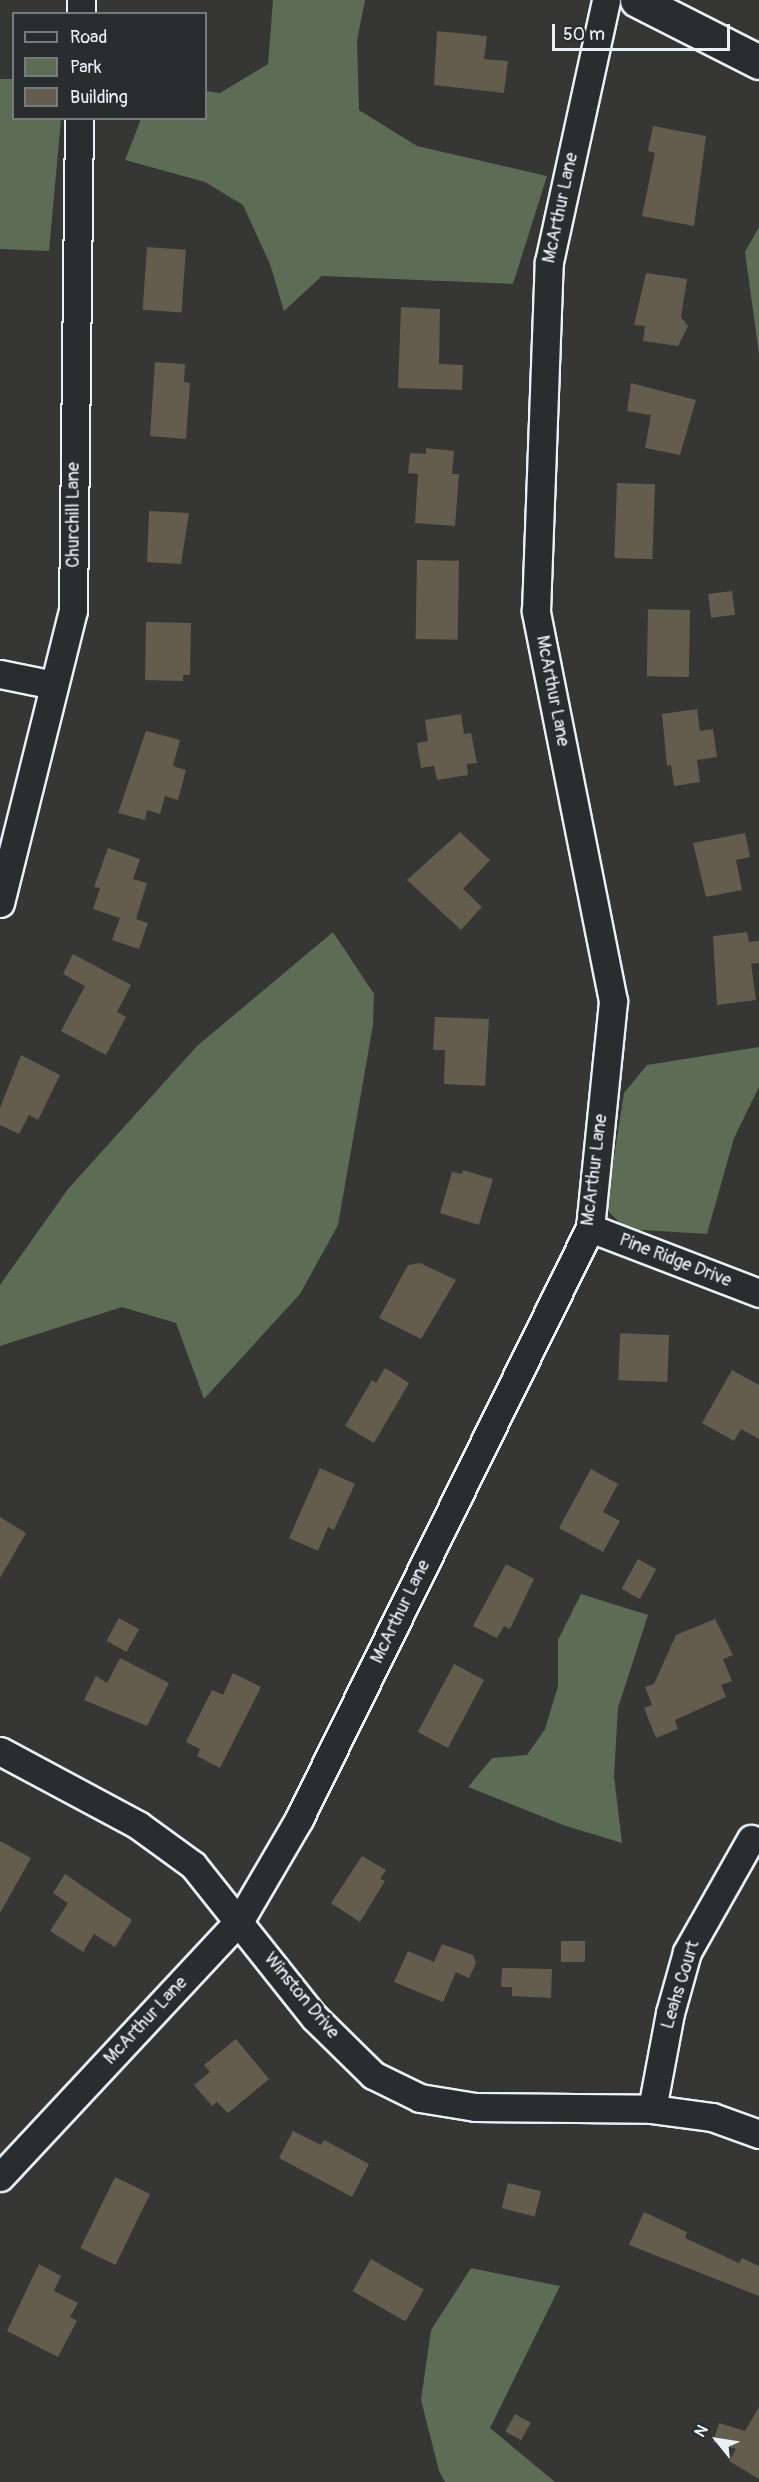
<!DOCTYPE html>
<html>
<head>
<meta charset="utf-8">
<style>
  body { margin:0 }
  #map { position:relative; width:759px; height:2482px; overflow:hidden; background:#363634; font-family:Pangolin,sans-serif }
  div>[style] { position:absolute }
  [style*='--x'] { left:calc(var(--x)*1px); top:calc(var(--y)*1px); width:calc(var(--w)*1px); rotate:calc(var(--a)*1deg) }
  .green>* { inset:0; background:#5c6c55 }
  .building>* { inset:0; background:#645c4d; transform-origin:0 0 }
  .roads { filter:drop-shadow(2px 0 #e8f1f8) drop-shadow(-2px 0 #e8f1f8) drop-shadow(0 2px #e8f1f8) drop-shadow(0 -2px #e8f1f8) }
  .street>* { height:27px; margin:-13.5px; padding:0 13.5px; transform-origin:13.5px; border-radius:13.5px; background:#2a2d2e }
  .secondary>* { height:33px; margin:-16.5px; padding:0 16.5px; transform-origin:16.5px; border-radius:16.5px; background:#2a2d2e }
  span { translate:-50% -50%; white-space:nowrap; text-align:center; line-height:1.15; -webkit-text-stroke:6px #2a2d2e; paint-order:stroke }
  .street-label { font-size:18px; color:#e8f1f8 }
  .legend { position:absolute; left:12px; top:12px; width:195px; height:108px; box-sizing:border-box; background:#2a2d2e; border:2px solid #767b7f; margin:0; padding:8px 10px; list-style:none; font-size:18px; color:#e8f1f8 }
  .legend li { display:flex; align-items:center; gap:12px; height:30px }
  .legend b { width:30px; border:2px solid #767b7f }
  .north { position:absolute; left:687px; top:2410px; width:60px; height:60px; -webkit-text-stroke:4px #2a2d2e; paint-order:stroke; rotate:300deg; font-size:16px; font-weight:700; line-height:24px; text-align:center; color:#e8f1f8 }
  .north::after { content:''; display:block; margin:auto; width:21px; height:27px; background:#e8f1f8; clip-path:polygon(50% 0,100% 100%,50% 72%,0 100%) }
  .scale { position:absolute; left:552px; top:24px; width:178px; height:27px; box-sizing:border-box; border:3px solid #e8f1f8; border-top:0; padding-left:8px; font-size:18px; line-height:21px; white-space:nowrap; color:#e8f1f8; -webkit-text-stroke:4px #2a2d2e; paint-order:stroke }
</style>
</head>
<body>
<div id="map">
  <div class="green">
    <i style="clip-path:polygon(273px 0,365px 0,357px 40px,359px 110px,417px 146px,547px 176px,513px 284px,322px 276px,284px 311px,270px 264px,243px 205px,205px 182px,125px 160px,141px 119px,206px 118px,206px 91px,220px 93px,268px 64px)"></i>
    <i style="clip-path:polygon(0 79px,13px 79px,14px 118px,61px 119px,49px 251px,0 249px)"></i>
    <i style="clip-path:polygon(759px 227px,759px 354px,745px 252px)"></i>
    <i style="clip-path:polygon(333px 932px,374px 994px,373px 1025px,338px 1225px,300px 1294px,204px 1399px,176px 1323px,122px 1307px,0 1346px,0 1285px,68px 1189px,197px 1046px)"></i>
    <i style="clip-path:polygon(759px 1047px,759px 1087px,734px 1138px,707px 1234px,626px 1229px,606px 1209px,624px 1093px,647px 1065px)"></i>
    <i style="clip-path:polygon(581px 1594px,648px 1615px,618px 1708px,614px 1776px,622px 1843px,563px 1825px,468px 1787px,492px 1758px,527px 1755px,545px 1729px,558px 1686px,558px 1640px)"></i>
    <i style="clip-path:polygon(471px 2268px,560px 2286px,490px 2428px,555px 2482px,445px 2482px,439px 2471px,421px 2400px,431px 2330px)"></i>
  </div>
  <div class="building">
    <i style="clip-path:polygon(437px 31px,487px 36px,484px 59px,508px 61px,504px 93px,434px 85px)"></i>
    <i style="clip-path:polygon(653px 126px,706px 136px,694px 226px,642px 216px,655px 153px,648px 151px)"></i>
    <i style="left:147px;top:247px;width:39px;height:63px;rotate:4deg"></i>
    <i style="clip-path:polygon(646px 273px,687px 279px,681px 317px,688px 326px,678px 346px,643px 341px,645px 326px,634px 325px)"></i>
    <i style="clip-path:polygon(401px 307px,440px 309px,439px 364px,463px 365px,462px 390px,398px 388px)"></i>
    <i style="clip-path:polygon(155px 362px,185px 364px,184px 382px,190px 383px,186px 439px,150px 436px)"></i>
    <i style="clip-path:polygon(631px 383px,696px 400px,680px 455px,645px 448px,651px 415px,627px 411px)"></i>
    <i style="clip-path:polygon(426px 448px,454px 451px,452px 474px,459px 474px,455px 526px,415px 523px,418px 474px,408px 473px,410px 453px,426px 454px)"></i>
    <i style="left:617px;top:483px;width:38px;height:75px;rotate:2deg"></i>
    <i style="clip-path:polygon(149px 511px,189px 513px,181px 564px,147px 562px)"></i>
    <i style="left:417px;top:560px;width:42px;height:79px;rotate:1deg"></i>
    <i style="left:732px;top:591px;width:24px;height:24px;rotate:83deg"></i>
    <i style="left:690px;top:610px;width:67px;height:42px;rotate:91deg"></i>
    <i style="clip-path:polygon(146px 622px,191px 623px,190px 675px,183px 675px,183px 681px,145px 680px)"></i>
    <i style="clip-path:polygon(697px 709px,700px 731px,713px 729px,717px 757px,697px 760px,700px 782px,674px 786px,671px 765px,667px 766px,662px 714px)"></i>
    <i style="clip-path:polygon(461px 714px,464px 734px,471px 733px,477px 763px,467px 764px,468px 775px,437px 780px,434px 766px,421px 768px,417px 743px,428px 741px,425px 720px)"></i>
    <i style="clip-path:polygon(146px 731px,180px 740px,173px 766px,186px 770px,178px 800px,165px 796px,160px 814px,147px 810px,145px 820px,118px 813px)"></i>
    <i style="clip-path:polygon(460px 832px,490px 860px,463px 889px,482px 907px,461px 930px,407px 880px)"></i>
    <i style="clip-path:polygon(745px 833px,750px 857px,736px 860px,742px 890px,706px 897px,693px 843px)"></i>
    <i style="clip-path:polygon(108px 848px,140px 859px,133px 879px,147px 883px,136px 919px,148px 923px,139px 949px,112px 940px,120px 918px,93px 909px,100px 888px,94px 887px)"></i>
    <i style="clip-path:polygon(747px 932px,749px 942px,759px 941px,759px 963px,751px 964px,756px 1000px,717px 1005px,713px 936px)"></i>
    <i style="clip-path:polygon(73px 954px,131px 985px,117px 1012px,126px 1017px,106px 1055px,61px 1031px,85px 986px,63px 974px)"></i>
    <i style="clip-path:polygon(435px 1017px,489px 1019px,485px 1086px,444px 1084px,445px 1050px,433px 1050px)"></i>
    <i style="clip-path:polygon(21px 1055px,60px 1075px,38px 1120px,29px 1115px,19px 1134px,0 1125px,0 1108px)"></i>
    <i style="clip-path:polygon(463px 1170px,493px 1179px,479px 1225px,440px 1213px,452px 1172px,462px 1174px)"></i>
    <i style="clip-path:polygon(420px 1263px,456px 1280px,421px 1339px,379px 1318px,408px 1265px)"></i>
    <i style="left:669px;top:1335px;width:47px;height:49px;rotate:92deg"></i>
    <i style="clip-path:polygon(385px 1368px,409px 1383px,374px 1443px,345px 1426px,372px 1380px,376px 1383px)"></i>
    <i style="clip-path:polygon(732px 1370px,759px 1385px,759px 1439px,741px 1429px,734px 1441px,702px 1423px)"></i>
    <i style="clip-path:polygon(320px 1468px,355px 1484px,334px 1530px,328px 1527px,318px 1551px,289px 1538px)"></i>
    <i style="clip-path:polygon(591px 1469px,618px 1484px,603px 1512px,620px 1521px,603px 1552px,559px 1528px)"></i>
    <i style="clip-path:polygon(0 1517px,26px 1533px,0 1578px)"></i>
    <i style="left:638px;top:1559px;width:21px;height:34px;rotate:29deg"></i>
    <i style="clip-path:polygon(506px 1564px,534px 1579px,510px 1629px,504px 1626px,497px 1638px,473px 1626px)"></i>
    <i style="left:119px;top:1618px;width:23px;height:26px;rotate:29deg"></i>
    <i style="clip-path:polygon(715px 1619px,733px 1655px,723px 1659px,732px 1681px,721px 1685px,726px 1697px,675px 1720px,678px 1729px,656px 1738px,644px 1708px,652px 1705px,645px 1687px,654px 1684px,676px 1635px)"></i>
    <i style="clip-path:polygon(120px 1658px,169px 1683px,147px 1726px,84px 1700px,96px 1676px,107px 1683px)"></i>
    <i style="left:454px;top:1664px;width:34px;height:77px;rotate:28deg"></i>
    <i style="clip-path:polygon(233px 1673px,261px 1687px,220px 1768px,197px 1756px,200px 1749px,186px 1742px,212px 1690px,223px 1695px)"></i>
    <i style="clip-path:polygon(0 1841px,31px 1858px,0 1913px)"></i>
    <i style="clip-path:polygon(362px 1856px,386px 1870px,380px 1879px,385px 1881px,360px 1922px,331px 1903px)"></i>
    <i style="clip-path:polygon(65px 1874px,132px 1920px,115px 1947px,94px 1934px,83px 1952px,50px 1931px,68px 1903px,53px 1893px)"></i>
    <i style="left:561px;top:1941px;width:24px;height:21px"></i>
    <i style="clip-path:polygon(442px 1944px,473px 1955px,476px 1963px,469px 1978px,456px 1972px,443px 2002px,394px 1982px,408px 1951px,434px 1962px)"></i>
    <i style="clip-path:polygon(502px 1968px,552px 1969px,551px 1998px,512px 1996px,512px 1987px,501px 1987px)"></i>
    <i style="clip-path:polygon(236px 2039px,269px 2079px,228px 2113px,217px 2102px,212px 2106px,194px 2085px,210px 2072px,204px 2065px)"></i>
    <i style="clip-path:polygon(293px 2131px,321px 2145px,324px 2140px,369px 2164px,352px 2197px,279px 2158px)"></i>
    <i style="left:115px;top:2177px;width:39px;height:79px;rotate:26deg"></i>
    <i style="left:508px;top:2183px;width:34px;height:26px;rotate:14deg"></i>
    <i style="clip-path:polygon(644px 2212px,687px 2232px,685px 2238px,739px 2263px,742px 2258px,759px 2266px,759px 2296px,629px 2245px)"></i>
    <i style="left:371px;top:2259px;width:61px;height:37px;rotate:30deg"></i>
    <i style="clip-path:polygon(39px 2264px,61px 2276px,54px 2291px,78px 2303px,70px 2317px,77px 2321px,58px 2357px,7px 2331px)"></i>
    <i style="clip-path:polygon(759px 2407px,759px 2479px,729px 2461px,736px 2449px,713px 2442px,719px 2423px,745px 2431px)"></i>
    <i style="left:515px;top:2414px;width:18px;height:20px;rotate:29deg"></i>
  </div>
  <div class="roads">
    <div class="street">
      <i style="--x:81;--y:14;--w:14;--a:-90"></i>
      <i style="--x:0;--y:674;--w:55;--a:11.5"></i>
      <i style="--x:0;--y:903;--w:302;--a:-76"></i>
      <i style="--x:73;--y:610;--w:492;--a:-89.3"></i>
      <i style="--x:590;--y:1228;--w:181;--a:21"></i>
      <i style="--x:0;--y:1751;--w:157;--a:28.2"></i>
      <i style="--x:138;--y:1825;--w:68;--a:36"></i>
      <i style="--x:193;--y:1865;--w:194;--a:51.5"></i>
      <i style="--x:314;--y:2017;--w:83;--a:44.5"></i>
      <i style="--x:373;--y:2075;--w:52;--a:26.1"></i>
      <i style="--x:420;--y:2098;--w:56;--a:9.3"></i>
      <i style="--x:475;--y:2107;--w:177;--a:0.6"></i>
      <i style="--x:652;--y:2109;--w:61;--a:7.6"></i>
      <i style="--x:712;--y:2117;--w:50;--a:19.9"></i>
      <i style="--x:652;--y:2109;--w:98;--a:-79.4"></i>
      <i style="--x:670;--y:2013;--w:63;--a:-74.4"></i>
      <i style="--x:687;--y:1952;--w:130;--a:-60.5"></i>
      <i style="--x:0;--y:2177;--w:352;--a:-47"></i>
      <i style="--x:240;--y:1920;--w:117;--a:-59.7"></i>
      <i style="--x:299;--y:1819;--w:659;--a:-63.79"></i>
      <i style="--x:590;--y:1228;--w:228;--a:-84.2"></i>
      <i style="--x:613;--y:1001;--w:398;--a:-101.2"></i>
      <i style="--x:536;--y:611;--w:349;--a:-87.9"></i>
      <i style="--x:549;--y:262;--w:268;--a:-77.7"></i>
    </div>
    <div class="secondary">
      <i style="--x:637;--y:0;--w:137;--a:26.9"></i>
    </div>
  </div>
  <div class="street-label">
    <span style="left:561px;top:208px;rotate:-78deg">McArthur Lane</span>
    <span style="left:74px;top:515px;rotate:-90deg">Churchill Lane</span>
    <span style="left:552px;top:691px;rotate:79deg">McArthur Lane</span>
    <span style="left:595px;top:1170px;rotate:-83deg">McArthur Lane</span>
    <span style="left:675px;top:1261px;rotate:21deg">Pine Ridge Drive</span>
    <span style="left:401px;top:1612px;rotate:-64deg">McArthur Lane</span>
    <span style="left:681px;top:1985px;rotate:-73deg">Leahs Court</span>
    <span style="left:301px;top:1996px;rotate:50deg">Winston Drive</span>
    <span style="left:146px;top:2021px;rotate:-47deg">McArthur Lane</span>
  </div>
  <ul class="legend">
  <li><b style="height:8px;background:#2a2d2e"></b>Road</li>
  <li><b style="height:16px;background:#5c6c55"></b>Park</li>
  <li><b style="height:16px;background:#645c4d"></b>Building</li>
  </ul>
  <div class="north">N</div>
  <div class="scale">50 m</div>
</div>
</body>
</html>
